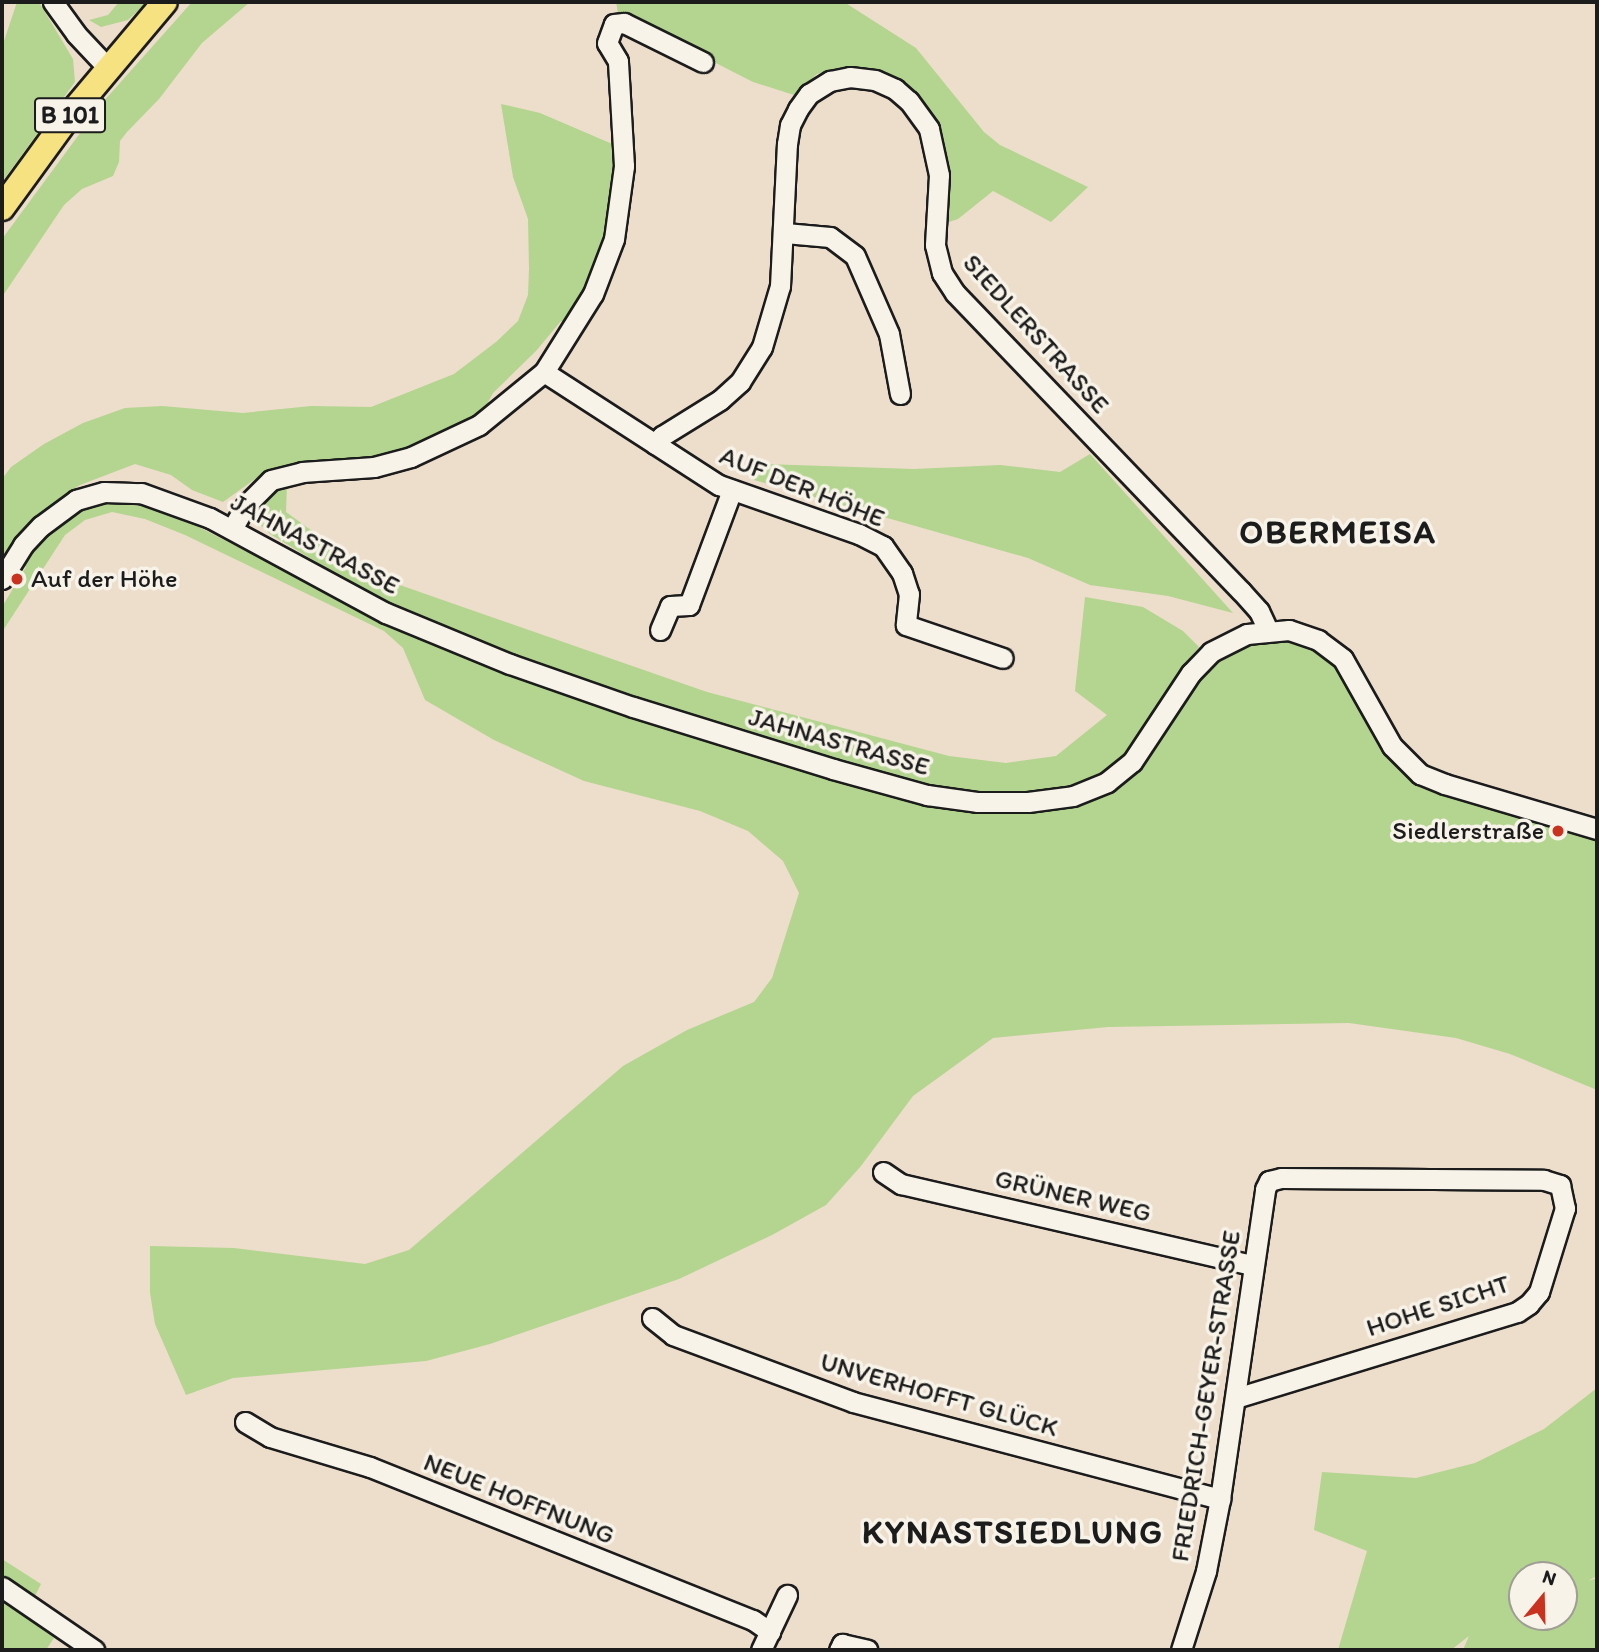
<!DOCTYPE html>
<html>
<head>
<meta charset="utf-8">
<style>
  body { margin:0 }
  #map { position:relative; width:1599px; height:1652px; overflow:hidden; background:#edddcb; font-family:Itim,sans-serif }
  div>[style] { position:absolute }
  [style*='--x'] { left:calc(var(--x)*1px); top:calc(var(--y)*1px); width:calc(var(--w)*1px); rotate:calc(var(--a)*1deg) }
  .green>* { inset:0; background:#b3d58f }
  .roads { filter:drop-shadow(2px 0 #1c1c1c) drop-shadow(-2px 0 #1c1c1c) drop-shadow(0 2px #1c1c1c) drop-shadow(0 -2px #1c1c1c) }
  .minor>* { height:19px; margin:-9.5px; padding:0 9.5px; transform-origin:9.5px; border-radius:9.5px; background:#f7f3e8 }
  .major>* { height:24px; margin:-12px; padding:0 12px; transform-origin:12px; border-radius:12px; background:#f7e281 }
  .dots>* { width:19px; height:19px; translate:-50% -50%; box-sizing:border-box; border:4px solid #f7f3e8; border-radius:50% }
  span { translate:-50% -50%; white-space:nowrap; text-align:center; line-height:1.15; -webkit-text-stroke:7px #f7f3e8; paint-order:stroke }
  .shield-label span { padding:2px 5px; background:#f7f3e8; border:2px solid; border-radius:5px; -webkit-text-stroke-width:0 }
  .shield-label { font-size:24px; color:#1c1c1c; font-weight:700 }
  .street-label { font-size:26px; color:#1c1c1c }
  .poi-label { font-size:26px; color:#1c1c1c }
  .left { translate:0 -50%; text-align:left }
  .right { translate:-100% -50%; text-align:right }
  .district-label { font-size:33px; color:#1c1c1c; font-weight:700; letter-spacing:2px }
  .frame { position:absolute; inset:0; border:4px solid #1c1c1c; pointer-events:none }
  .north { position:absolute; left:1508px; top:1561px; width:70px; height:70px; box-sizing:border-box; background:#f7f3e8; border:2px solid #9f9d96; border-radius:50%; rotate:19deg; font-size:19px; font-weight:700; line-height:28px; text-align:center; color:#1c1c1c }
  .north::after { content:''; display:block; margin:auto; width:24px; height:32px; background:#c8321e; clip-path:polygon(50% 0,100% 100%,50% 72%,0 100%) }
</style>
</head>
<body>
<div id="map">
  <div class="green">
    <i style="clip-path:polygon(17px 2px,39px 2px,73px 59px,75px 82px,2px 182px,2px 47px)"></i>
    <i style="clip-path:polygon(119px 2px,147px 2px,128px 20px,101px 27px,89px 20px,108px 15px)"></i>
    <i style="clip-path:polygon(192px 2px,250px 2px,202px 43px,159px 99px,127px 132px,120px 141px,119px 162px,113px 176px,82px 189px,64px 205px,2px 297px,2px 239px,103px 102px)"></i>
    <i style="clip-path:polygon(616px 2px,844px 2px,916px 48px,984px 132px,1000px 145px,1088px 187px,1051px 222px,993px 191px,958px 219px,946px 223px,947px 174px,939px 127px,913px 91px,901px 81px,875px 69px,842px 67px,817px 74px,794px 95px,753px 82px,618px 13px)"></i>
    <i style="clip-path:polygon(501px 104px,540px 113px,617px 146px,616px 190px,597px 270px,568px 324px,561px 321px,536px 351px,493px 393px,485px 408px,472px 419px,407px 451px,364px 460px,362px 457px,302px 463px,266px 471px,223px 502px,192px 490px,171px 475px,135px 464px,80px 485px,61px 497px,24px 531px,2px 561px,2px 479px,11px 467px,44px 444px,83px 423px,125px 408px,162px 406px,243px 413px,311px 406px,371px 407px,454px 374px,496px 342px,518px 321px,528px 295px,529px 269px,528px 219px,513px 177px)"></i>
    <i style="clip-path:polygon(1090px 454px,1233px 613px,1168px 596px,1090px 585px,1028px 558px,754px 480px,764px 464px,914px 469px,1000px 465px,1060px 472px)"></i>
    <i style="clip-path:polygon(287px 484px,286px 512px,374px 576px,707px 692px,949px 756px,1006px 763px,1056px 756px,1107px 715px,1075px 691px,1085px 597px,1143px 607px,1183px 631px,1199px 647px,1177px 673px,1131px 750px,1107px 771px,1085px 783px,1028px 794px,978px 793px,929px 787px,635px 699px,512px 656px,384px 603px,270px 534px,258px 523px,255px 511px,259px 501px,274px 488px)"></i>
    <i style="clip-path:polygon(105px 503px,143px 506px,185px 520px,390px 625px,627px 716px,831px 779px,959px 810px,1025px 812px,1097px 799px,1134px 773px,1197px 678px,1217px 659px,1249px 642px,1284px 638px,1313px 648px,1338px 669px,1390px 757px,1597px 838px,1597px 1090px,1510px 1054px,1456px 1038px,1349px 1023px,1108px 1027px,993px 1038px,913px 1096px,861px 1166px,826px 1205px,772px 1235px,679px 1279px,490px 1344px,426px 1361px,233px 1378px,186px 1395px,155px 1324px,150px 1293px,150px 1246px,234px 1248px,365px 1264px,409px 1250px,623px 1066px,687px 1030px,754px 1002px,772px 978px,799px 893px,783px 861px,748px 831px,700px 811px,584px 781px,494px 740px,425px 700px,403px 648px,384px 631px,185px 535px,145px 519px,112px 512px,85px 520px,65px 535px,2px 632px,2px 607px,26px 567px,23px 564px,37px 545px,53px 527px,72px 514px)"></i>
    <i style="clip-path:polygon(evenodd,1597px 1388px,1597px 1576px,1588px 1581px,1597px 1578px,1597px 1650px,1463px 1650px,1469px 1636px,1451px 1650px,1338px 1650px,1367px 1551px,1314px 1530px,1322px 1472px,1416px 1478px,1475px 1463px,1544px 1429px,1597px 1388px,1564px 1575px,1564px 1617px,1522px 1617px,1522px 1575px,1564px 1575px)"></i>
    <i style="clip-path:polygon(2px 1559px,41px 1584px,34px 1598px,2px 1576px)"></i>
    <i style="clip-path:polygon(2px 1600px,54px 1638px,46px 1650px,2px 1650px)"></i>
  </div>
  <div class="roads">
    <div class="minor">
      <i style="--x:53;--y:2;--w:39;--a:54"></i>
      <i style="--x:76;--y:34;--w:47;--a:46.7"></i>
      <i style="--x:785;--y:233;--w:45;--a:5.1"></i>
      <i style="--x:830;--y:237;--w:31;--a:37"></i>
      <i style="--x:855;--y:256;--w:85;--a:66.4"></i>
      <i style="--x:889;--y:334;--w:61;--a:79.6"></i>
      <i style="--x:544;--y:372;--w:208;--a:32.9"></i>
      <i style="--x:719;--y:485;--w:148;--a:19.3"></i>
      <i style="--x:859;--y:534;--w:27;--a:27"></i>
      <i style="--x:883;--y:546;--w:33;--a:55"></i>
      <i style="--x:902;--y:573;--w:22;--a:72"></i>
      <i style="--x:909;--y:594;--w:31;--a:96"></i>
      <i style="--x:906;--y:625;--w:102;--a:18.8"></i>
      <i style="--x:655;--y:444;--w:11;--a:-49"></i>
      <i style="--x:662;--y:436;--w:68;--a:-31.8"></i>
      <i style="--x:720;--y:400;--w:27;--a:-42"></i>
      <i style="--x:740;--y:382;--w:41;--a:-57.8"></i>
      <i style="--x:762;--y:347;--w:64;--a:-73.6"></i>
      <i style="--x:780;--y:286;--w:142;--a:-87.2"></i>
      <i style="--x:787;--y:144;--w:19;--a:-81"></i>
      <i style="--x:790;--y:125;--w:18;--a:-63"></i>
      <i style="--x:798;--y:109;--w:19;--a:-54"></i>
      <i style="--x:809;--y:94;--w:25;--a:-32"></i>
      <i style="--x:830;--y:81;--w:20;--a:-11"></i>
      <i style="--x:850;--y:77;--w:25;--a:7"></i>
      <i style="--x:875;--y:80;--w:22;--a:24"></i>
      <i style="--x:895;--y:89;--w:18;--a:41"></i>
      <i style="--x:909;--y:101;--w:34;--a:54"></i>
      <i style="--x:929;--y:129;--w:47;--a:77.7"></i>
      <i style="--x:939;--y:175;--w:70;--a:93.3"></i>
      <i style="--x:935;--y:245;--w:29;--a:76"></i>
      <i style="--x:942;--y:273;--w:24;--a:57"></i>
      <i style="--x:955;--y:293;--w:413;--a:46.2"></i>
      <i style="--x:1241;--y:591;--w:27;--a:48"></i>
      <i style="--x:1259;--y:611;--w:21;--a:65"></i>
      <i style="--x:232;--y:529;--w:28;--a:-60"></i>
      <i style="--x:246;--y:505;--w:35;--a:-45"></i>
      <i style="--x:271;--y:480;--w:32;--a:-14"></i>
      <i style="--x:302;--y:472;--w:72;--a:-4"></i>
      <i style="--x:374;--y:467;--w:38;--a:-15"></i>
      <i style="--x:411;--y:457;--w:75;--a:-25.2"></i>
      <i style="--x:479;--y:425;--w:84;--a:-39.2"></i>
      <i style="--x:544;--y:372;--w:92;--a:-57.9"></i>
      <i style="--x:593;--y:294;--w:59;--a:-69.1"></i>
      <i style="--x:614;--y:239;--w:74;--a:-82.2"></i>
      <i style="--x:624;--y:166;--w:105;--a:-93.3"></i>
      <i style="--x:618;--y:61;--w:21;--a:-121"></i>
      <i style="--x:607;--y:43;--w:20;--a:-70"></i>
      <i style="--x:614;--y:24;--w:10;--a:-6"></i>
      <i style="--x:624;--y:23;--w:88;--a:26.3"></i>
      <i style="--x:2;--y:579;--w:40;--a:-58"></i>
      <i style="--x:23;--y:545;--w:26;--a:-47"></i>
      <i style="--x:41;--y:526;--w:44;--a:-36.6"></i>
      <i style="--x:76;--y:500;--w:29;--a:-16"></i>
      <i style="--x:104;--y:492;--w:37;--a:2"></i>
      <i style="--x:141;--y:493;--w:73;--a:19.9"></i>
      <i style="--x:210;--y:518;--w:200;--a:28.4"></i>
      <i style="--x:386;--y:613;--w:134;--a:22.4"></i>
      <i style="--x:510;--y:664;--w:130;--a:19.3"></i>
      <i style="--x:633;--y:707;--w:209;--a:17.2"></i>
      <i style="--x:833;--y:769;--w:98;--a:15.5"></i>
      <i style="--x:927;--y:795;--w:50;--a:8"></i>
      <i style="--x:977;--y:802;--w:51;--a:0"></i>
      <i style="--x:1028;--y:802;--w:45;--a:-7.6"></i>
      <i style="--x:1073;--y:796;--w:37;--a:-22"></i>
      <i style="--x:1107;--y:782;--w:32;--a:-39"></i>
      <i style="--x:1132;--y:762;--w:107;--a:-56.5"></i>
      <i style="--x:1191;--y:673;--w:29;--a:-46"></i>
      <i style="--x:1211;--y:652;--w:40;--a:-26.6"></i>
      <i style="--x:1247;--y:634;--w:42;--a:-5.4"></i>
      <i style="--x:1289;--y:630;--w:31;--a:19"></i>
      <i style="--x:1318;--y:640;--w:31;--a:37"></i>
      <i style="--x:1343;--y:659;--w:100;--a:60.6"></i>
      <i style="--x:1392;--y:746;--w:40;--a:45"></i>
      <i style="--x:1420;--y:774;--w:27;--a:22"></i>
      <i style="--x:1445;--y:784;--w:159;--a:16.5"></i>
      <i style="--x:660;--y:630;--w:26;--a:-67"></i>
      <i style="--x:670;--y:606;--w:19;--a:-3"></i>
      <i style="--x:689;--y:605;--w:123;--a:-69.5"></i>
      <i style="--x:883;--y:1172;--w:22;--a:34"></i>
      <i style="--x:901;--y:1184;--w:361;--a:13"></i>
      <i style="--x:652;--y:1318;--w:27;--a:39"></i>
      <i style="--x:673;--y:1335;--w:192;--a:20.4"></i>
      <i style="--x:853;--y:1402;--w:380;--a:14.8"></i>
      <i style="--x:245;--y:1422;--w:29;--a:31"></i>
      <i style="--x:270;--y:1437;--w:104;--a:16.7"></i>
      <i style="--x:370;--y:1467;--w:412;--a:21.8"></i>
      <i style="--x:753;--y:1620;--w:21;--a:35"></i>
      <i style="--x:2;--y:1587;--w:112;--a:34.4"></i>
      <i style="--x:761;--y:1650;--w:61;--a:-64.7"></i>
      <i style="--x:839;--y:1650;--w:7;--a:-63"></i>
      <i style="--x:842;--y:1644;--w:26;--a:13"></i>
      <i style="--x:1181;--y:1650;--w:83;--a:-72.4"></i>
      <i style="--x:1206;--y:1571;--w:73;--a:-79"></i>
      <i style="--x:1220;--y:1499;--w:313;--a:-81.7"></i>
      <i style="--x:1265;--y:1189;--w:9;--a:-63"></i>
      <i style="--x:1269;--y:1181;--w:12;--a:-14"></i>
      <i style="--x:1281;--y:1178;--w:263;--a:0.4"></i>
      <i style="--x:1544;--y:1180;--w:17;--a:17"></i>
      <i style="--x:1560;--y:1185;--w:24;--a:78"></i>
      <i style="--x:1565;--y:1208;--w:88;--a:107.2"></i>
      <i style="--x:1539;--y:1292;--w:16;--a:130"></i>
      <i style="--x:1529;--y:1304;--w:14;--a:146"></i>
      <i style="--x:1517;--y:1312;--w:294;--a:163"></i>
    </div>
    <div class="major">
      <i style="--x:2;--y:208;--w:112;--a:-54"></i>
      <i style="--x:68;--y:117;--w:150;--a:-49.9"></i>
    </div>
  </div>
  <div class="dots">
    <i style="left:17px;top:579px;background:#c8321e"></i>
    <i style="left:1558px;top:831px;background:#c8321e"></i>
  </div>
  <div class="shield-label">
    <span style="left:70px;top:115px">B 101</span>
  </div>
  <div class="street-label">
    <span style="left:1036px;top:334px;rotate:48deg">SIEDLERSTRASSE</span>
    <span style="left:802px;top:487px;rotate:22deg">AUF DER HÖHE</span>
    <span style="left:315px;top:544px;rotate:28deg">JAHNASTRASSE</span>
    <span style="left:839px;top:742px;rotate:16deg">JAHNASTRASSE</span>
    <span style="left:1073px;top:1196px;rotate:13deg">GRÜNER WEG</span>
    <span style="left:1438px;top:1306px;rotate:-18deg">HOHE SICHT</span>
    <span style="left:939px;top:1395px;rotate:16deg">UNVERHOFFT GLÜCK</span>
    <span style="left:1206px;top:1396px;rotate:-81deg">FRIEDRICH-GEYER-STRASSE</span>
    <span style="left:519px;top:1499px;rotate:22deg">NEUE HOFFNUNG</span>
  </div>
  <div class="poi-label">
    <span class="left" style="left:31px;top:579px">Auf der Höhe</span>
    <span class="right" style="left:1544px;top:831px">Siedlerstraße</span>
  </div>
  <div class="district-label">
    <span style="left:1338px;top:532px">OBERMEISA</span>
    <span style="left:1013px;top:1532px">KYNASTSIEDLUNG</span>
  </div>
  <div class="frame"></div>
  <div class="north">N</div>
</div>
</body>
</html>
